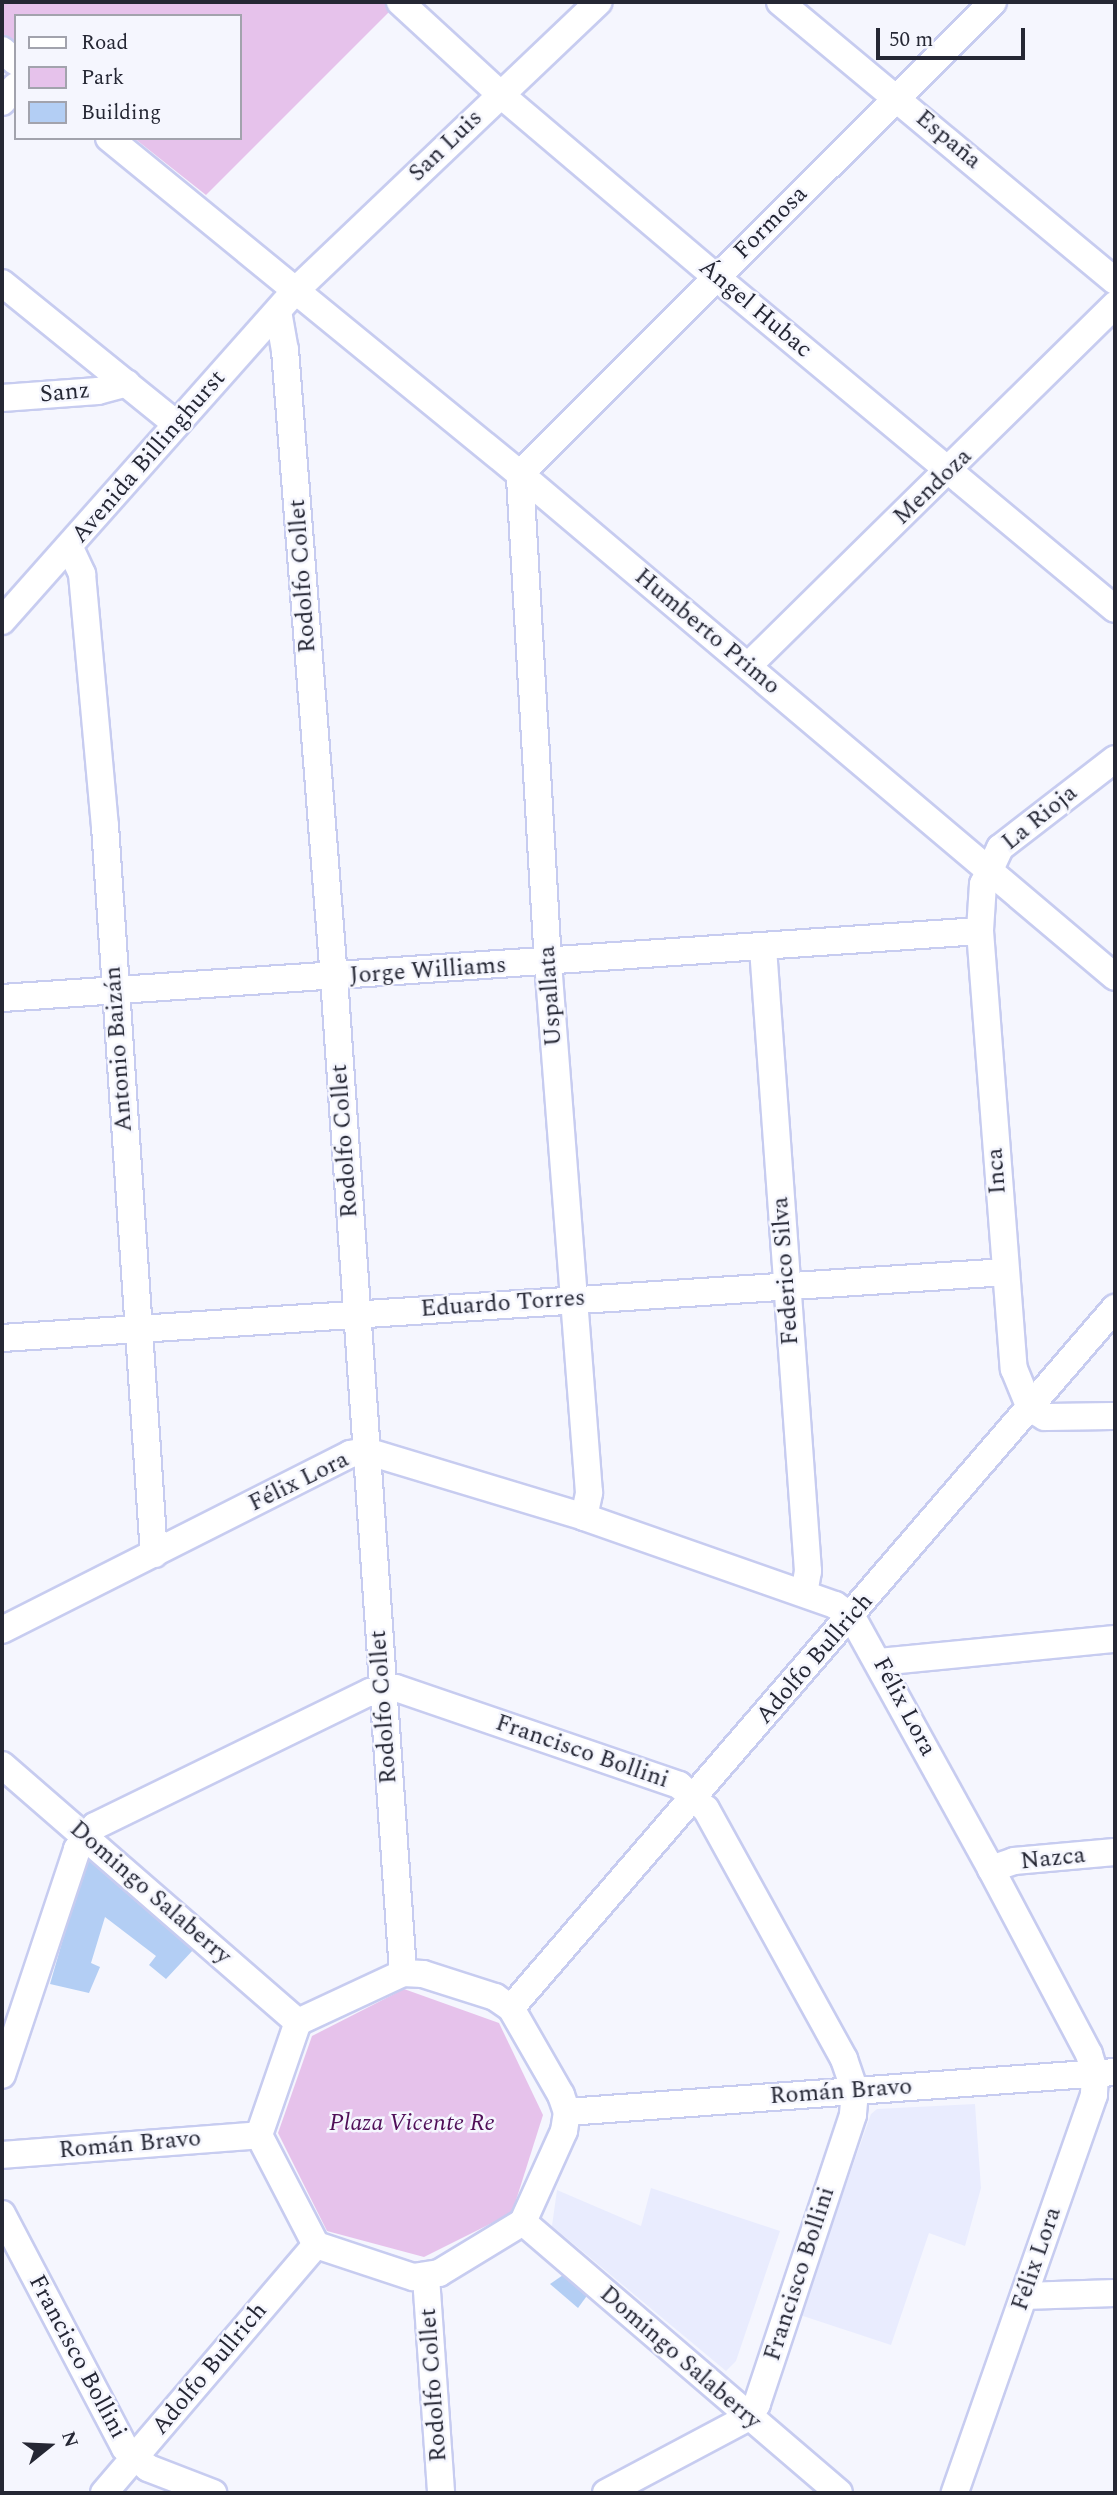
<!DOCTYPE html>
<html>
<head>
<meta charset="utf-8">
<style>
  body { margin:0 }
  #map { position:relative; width:1117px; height:2495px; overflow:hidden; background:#f5f6fe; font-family:Spectral,serif }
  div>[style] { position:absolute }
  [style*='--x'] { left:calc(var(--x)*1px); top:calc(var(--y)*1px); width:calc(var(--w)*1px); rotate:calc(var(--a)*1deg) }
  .built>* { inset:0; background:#e9ecfe }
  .green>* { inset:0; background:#e6c2eb }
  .building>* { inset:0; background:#b3cef4 }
  .roads { filter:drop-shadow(2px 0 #c7ccf0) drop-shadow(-2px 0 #c7ccf0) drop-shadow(0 2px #c7ccf0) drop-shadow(0 -2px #c7ccf0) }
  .minor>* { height:26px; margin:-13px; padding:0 13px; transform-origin:13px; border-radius:13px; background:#fff }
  span { translate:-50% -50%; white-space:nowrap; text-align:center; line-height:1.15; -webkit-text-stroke:5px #f5f6fe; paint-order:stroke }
  .street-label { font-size:24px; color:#252734 }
  .park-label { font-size:24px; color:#4f0f58; font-style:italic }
  .frame { position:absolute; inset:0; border:4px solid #252734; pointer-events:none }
  .legend { position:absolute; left:14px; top:14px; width:228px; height:126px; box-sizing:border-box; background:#f5f6fe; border:2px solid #a2a3ad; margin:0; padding:9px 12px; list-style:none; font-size:21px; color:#252734 }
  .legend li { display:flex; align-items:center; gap:14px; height:35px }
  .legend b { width:35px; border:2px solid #a2a3ad }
  .north { position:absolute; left:14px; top:2411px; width:70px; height:70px; -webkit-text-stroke:5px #f5f6fe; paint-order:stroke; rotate:72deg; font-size:19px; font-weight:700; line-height:28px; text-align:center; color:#252734 }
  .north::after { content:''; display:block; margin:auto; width:24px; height:32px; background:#252734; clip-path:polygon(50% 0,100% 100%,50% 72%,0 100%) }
  .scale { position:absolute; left:876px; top:28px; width:149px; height:32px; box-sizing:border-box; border:4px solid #252734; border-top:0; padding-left:9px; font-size:21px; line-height:24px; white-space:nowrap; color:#252734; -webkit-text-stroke:5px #f5f6fe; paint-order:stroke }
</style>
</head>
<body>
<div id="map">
  <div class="built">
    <i style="clip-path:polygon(975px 2104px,981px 2188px,965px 2246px,929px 2233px,891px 2345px,800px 2315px,871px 2114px,877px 2109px)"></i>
    <i style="clip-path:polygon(651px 2188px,780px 2231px,736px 2361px,726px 2371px,552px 2226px,557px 2190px,641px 2226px)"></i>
  </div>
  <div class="green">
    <i style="clip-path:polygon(2px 2px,399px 2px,206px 195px,134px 138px,240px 138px,240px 16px,16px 16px,16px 44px,2px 33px)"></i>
    <i style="clip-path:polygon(404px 1989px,499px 2023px,543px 2115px,512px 2213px,424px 2257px,327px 2231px,278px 2133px,312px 2036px)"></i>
  </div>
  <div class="building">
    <i style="clip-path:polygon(87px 1856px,194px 1949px,166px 1979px,149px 1965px,156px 1956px,105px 1917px,91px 1963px,100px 1967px,89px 1993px,50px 1984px)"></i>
    <i style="clip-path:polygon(566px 2273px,589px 2293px,578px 2308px,550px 2284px)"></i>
  </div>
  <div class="roads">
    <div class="minor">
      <i style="--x:400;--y:2;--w:136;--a:42.6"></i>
      <i style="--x:500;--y:94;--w:283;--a:40.3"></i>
      <i style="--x:716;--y:277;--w:519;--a:39.76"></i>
      <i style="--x:780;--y:2;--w:436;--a:39.8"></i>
      <i style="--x:2;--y:50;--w:18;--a:41"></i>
      <i style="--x:2;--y:102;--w:21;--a:-49"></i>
      <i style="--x:109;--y:138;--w:531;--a:39.27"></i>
      <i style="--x:520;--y:474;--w:779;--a:40.21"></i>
      <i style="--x:2;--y:283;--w:224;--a:39"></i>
      <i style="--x:278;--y:311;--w:40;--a:80"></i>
      <i style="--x:285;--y:350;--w:630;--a:85.54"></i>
      <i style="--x:334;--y:978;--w:997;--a:86.03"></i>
      <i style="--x:2;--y:398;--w:96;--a:-4.2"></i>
      <i style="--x:98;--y:391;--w:30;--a:-15"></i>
      <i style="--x:70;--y:548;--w:29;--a:65"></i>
      <i style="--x:82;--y:574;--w:253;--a:84.8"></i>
      <i style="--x:105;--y:826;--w:730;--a:86.15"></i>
      <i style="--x:2;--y:621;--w:441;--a:-48.4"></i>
      <i style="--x:295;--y:291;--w:419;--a:-43.6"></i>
      <i style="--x:748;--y:666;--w:515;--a:-44.53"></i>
      <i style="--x:1115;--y:759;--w:145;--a:142.3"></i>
      <i style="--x:1000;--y:848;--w:40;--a:115"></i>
      <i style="--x:983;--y:884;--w:47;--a:93.7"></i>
      <i style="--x:980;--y:931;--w:439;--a:85.6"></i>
      <i style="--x:1014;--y:1369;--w:42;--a:67.7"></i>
      <i style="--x:1030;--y:1408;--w:17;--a:31"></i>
      <i style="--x:1045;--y:1417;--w:70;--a:-0.8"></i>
      <i style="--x:763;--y:948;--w:625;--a:85.87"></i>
      <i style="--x:808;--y:1571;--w:22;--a:100"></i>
      <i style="--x:2;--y:998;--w:980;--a:-3.92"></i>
      <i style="--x:2;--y:1338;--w:1005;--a:-3.76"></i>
      <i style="--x:584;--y:1517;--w:25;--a:-78"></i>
      <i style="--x:589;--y:1493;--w:532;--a:-94.42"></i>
      <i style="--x:548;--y:963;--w:490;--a:-93.3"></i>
      <i style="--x:520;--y:474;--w:668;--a:-44.94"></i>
      <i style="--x:2;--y:1630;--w:390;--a:-26.8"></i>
      <i style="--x:350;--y:1454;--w:16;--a:-11"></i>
      <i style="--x:366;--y:1451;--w:228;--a:16.8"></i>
      <i style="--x:584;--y:1517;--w:266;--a:19.3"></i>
      <i style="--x:835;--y:1605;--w:21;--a:35"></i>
      <i style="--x:852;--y:1617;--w:288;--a:61.1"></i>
      <i style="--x:991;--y:1869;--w:209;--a:62.1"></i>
      <i style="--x:1089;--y:2054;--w:21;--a:73"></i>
      <i style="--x:1095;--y:2074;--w:21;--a:93"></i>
      <i style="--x:1094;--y:2095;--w:422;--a:109.3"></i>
      <i style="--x:879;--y:1662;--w:237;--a:-5.6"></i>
      <i style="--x:2;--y:1765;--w:392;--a:41"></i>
      <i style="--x:991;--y:1869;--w:24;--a:-19"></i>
      <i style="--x:1014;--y:1861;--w:101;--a:-5.1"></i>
      <i style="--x:403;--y:1973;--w:20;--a:3"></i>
      <i style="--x:423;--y:1974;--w:76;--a:17.7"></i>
      <i style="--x:495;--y:1997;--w:19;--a:35"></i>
      <i style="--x:511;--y:2008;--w:100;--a:60.1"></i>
      <i style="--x:561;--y:2095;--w:18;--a:71"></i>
      <i style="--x:567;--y:2112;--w:19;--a:99"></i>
      <i style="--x:564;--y:2131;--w:100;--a:114.3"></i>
      <i style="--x:523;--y:2222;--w:98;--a:148.7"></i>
      <i style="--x:439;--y:2273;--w:26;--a:171"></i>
      <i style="--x:413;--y:2277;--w:102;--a:-161.7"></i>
      <i style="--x:316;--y:2245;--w:124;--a:-117.4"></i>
      <i style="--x:259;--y:2135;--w:120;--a:-71"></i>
      <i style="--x:298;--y:2022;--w:116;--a:-25"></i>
      <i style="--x:511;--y:2008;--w:925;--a:-49.21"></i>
      <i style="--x:2;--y:2075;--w:238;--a:-71.6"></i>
      <i style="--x:77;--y:1849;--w:29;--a:-52"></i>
      <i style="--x:95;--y:1826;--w:306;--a:-26"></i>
      <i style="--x:370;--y:1692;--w:26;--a:-9"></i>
      <i style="--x:396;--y:1688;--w:299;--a:18.9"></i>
      <i style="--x:679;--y:1785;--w:36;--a:42"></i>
      <i style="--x:706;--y:1809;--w:286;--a:61.1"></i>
      <i style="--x:844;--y:2059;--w:34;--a:71"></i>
      <i style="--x:855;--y:2091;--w:24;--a:95"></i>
      <i style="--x:853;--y:2115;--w:305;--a:108.4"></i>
      <i style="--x:757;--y:2404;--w:15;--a:122"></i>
      <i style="--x:749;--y:2417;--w:162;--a:152"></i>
      <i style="--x:567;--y:2112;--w:549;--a:-4.17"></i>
      <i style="--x:2;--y:2155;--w:258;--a:-4.4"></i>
      <i style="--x:2;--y:2214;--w:264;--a:62.3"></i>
      <i style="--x:125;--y:2448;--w:30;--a:41"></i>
      <i style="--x:148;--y:2468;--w:70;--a:21"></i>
      <i style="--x:523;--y:2222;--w:416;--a:40.6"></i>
      <i style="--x:426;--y:2277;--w:217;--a:86"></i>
      <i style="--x:1024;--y:2296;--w:91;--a:-1.9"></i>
      <i style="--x:104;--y:2493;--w:326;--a:-49.5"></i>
    </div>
  </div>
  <div class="street-label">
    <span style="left:948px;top:140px;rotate:40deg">España</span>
    <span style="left:446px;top:146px;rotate:-44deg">San Luis</span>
    <span style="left:771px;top:223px;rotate:-45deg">Formosa</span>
    <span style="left:755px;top:309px;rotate:40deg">Ángel Hubac</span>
    <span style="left:65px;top:393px;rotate:-5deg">Sanz</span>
    <span style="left:149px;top:457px;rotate:-49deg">Avenida Billinghurst</span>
    <span style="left:933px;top:487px;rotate:-44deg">Mendoza</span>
    <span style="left:303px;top:576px;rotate:-94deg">Rodolfo Collet</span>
    <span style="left:707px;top:632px;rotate:40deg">Humberto Primo</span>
    <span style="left:1040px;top:818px;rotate:-39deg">La Rioja</span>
    <span style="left:428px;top:971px;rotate:-4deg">Jorge Williams</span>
    <span style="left:551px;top:996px;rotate:-94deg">Uspallata</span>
    <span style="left:119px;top:1049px;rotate:-94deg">Antonio Baizán</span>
    <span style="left:345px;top:1141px;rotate:-94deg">Rodolfo Collet</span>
    <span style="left:997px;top:1171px;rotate:-94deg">Inca</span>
    <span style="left:786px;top:1271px;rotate:-94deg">Federico Silva</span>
    <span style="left:503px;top:1304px;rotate:-4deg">Eduardo Torres</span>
    <span style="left:299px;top:1482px;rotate:-26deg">Félix Lora</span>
    <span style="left:815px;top:1659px;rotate:-49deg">Adolfo Bullrich</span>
    <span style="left:384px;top:1707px;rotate:-94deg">Rodolfo Collet</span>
    <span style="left:904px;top:1707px;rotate:62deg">Félix Lora</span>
    <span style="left:582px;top:1752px;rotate:19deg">Francisco Bollini</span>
    <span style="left:1053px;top:1859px;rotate:-6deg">Nazca</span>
    <span style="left:150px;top:1893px;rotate:41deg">Domingo Salaberry</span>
    <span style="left:841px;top:2092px;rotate:-4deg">Román Bravo</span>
    <span style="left:130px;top:2145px;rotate:-5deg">Román Bravo</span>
    <span style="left:1037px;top:2259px;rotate:-71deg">Félix Lora</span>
    <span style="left:800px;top:2274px;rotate:-72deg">Francisco Bollini</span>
    <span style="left:77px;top:2357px;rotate:62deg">Francisco Bollini</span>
    <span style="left:680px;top:2358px;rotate:41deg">Domingo Salaberry</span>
    <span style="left:210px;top:2369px;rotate:-50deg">Adolfo Bullrich</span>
    <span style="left:434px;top:2385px;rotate:-94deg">Rodolfo Collet</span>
  </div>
  <div class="park-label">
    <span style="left:412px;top:2124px">Plaza Vicente Re</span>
  </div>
  <div class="frame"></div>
  <ul class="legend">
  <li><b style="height:9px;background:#fff"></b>Road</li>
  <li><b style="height:19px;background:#e6c2eb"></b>Park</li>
  <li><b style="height:19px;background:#b3cef4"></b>Building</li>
  </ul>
  <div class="north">N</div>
  <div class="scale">50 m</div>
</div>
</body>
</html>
